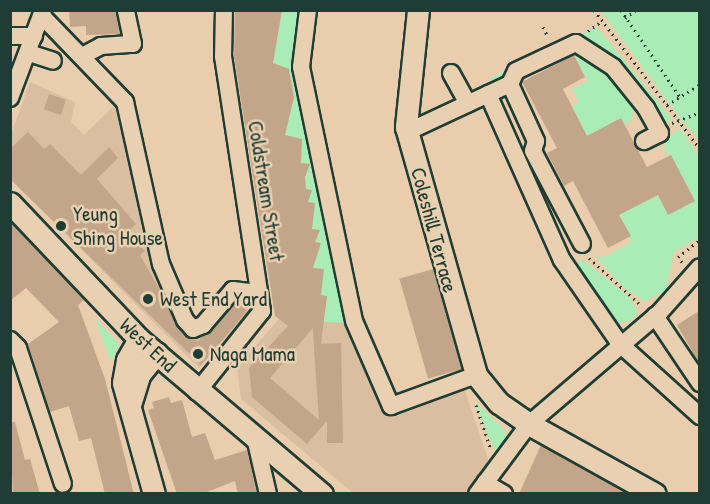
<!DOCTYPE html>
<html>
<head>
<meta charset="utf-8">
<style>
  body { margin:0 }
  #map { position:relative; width:710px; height:504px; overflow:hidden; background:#eacdad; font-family:"Patrick Hand",sans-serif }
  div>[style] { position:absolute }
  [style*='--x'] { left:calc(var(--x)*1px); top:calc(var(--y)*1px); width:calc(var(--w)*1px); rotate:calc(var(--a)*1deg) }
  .built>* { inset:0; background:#dabea0 }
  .green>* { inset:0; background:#aaecb6 }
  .building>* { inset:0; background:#c3a689; transform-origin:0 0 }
  .path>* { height:3px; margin-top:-1.5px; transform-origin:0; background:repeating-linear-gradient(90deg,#1f3d34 0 1.5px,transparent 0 6px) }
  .roads { filter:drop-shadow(2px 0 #1f3d34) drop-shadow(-2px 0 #1f3d34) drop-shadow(0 2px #1f3d34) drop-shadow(0 -2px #1f3d34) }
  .minor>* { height:16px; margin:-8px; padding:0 8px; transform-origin:8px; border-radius:8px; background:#e8d0b0 }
  .major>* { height:21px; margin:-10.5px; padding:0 10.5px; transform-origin:10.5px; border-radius:10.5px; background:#e8d0b0 }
  .dots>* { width:16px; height:16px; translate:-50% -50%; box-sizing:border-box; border:3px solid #e8d0b0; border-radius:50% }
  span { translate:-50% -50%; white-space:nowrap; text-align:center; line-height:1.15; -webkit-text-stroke:5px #e8d0b0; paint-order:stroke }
  .street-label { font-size:21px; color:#1f3d34 }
  .poi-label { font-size:21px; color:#1f3d34 }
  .left { translate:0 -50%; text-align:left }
  .frame { position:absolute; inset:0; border:12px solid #1f3d34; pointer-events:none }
</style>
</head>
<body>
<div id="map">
  <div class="built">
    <i style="clip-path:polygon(30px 82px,75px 102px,71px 122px,84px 135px,119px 101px,123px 105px,126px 144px,158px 265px,193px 333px,233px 295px,251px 310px,199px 368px,11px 179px,10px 137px)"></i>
    <i style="clip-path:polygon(279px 319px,350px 323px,388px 412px,464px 388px,489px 462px,465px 493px,353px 493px,241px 399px,237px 367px)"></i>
  </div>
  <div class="green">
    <i style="clip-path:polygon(282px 11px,302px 11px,296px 65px,350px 323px,324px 322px,327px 296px,321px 295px,311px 268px,321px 243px,315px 242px,320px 230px,312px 229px,315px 203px,308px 202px,311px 190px,306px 189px,305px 177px,309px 165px,301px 163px,302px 139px,285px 135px,294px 97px,289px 69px,273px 63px)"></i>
    <i style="clip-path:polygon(601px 11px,699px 11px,699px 140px,678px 115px)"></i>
    <i style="clip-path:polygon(597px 27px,672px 119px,664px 124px,583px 46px,493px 84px,490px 78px)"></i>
    <i style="clip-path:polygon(572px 51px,602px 65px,634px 104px,632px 119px,625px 125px,621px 118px,587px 136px,572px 107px,579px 102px,572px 89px,588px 81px)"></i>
    <i style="clip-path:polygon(680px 129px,699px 156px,699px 237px,674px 252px,666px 290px,646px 301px,625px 289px,595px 256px,604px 257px,631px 242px,619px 215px,658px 195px,668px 215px,695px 201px,671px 155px,664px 151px,666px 139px)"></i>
    <i style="clip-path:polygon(583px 260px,629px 297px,638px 312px,632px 320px,611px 325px,573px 263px)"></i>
    <i style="clip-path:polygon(95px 318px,119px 344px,111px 363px)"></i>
    <i style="clip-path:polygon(474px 401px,505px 430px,506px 438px,496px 453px)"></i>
  </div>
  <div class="building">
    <i style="clip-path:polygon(69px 10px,116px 10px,120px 34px,86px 35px,86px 26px,70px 27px)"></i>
    <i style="clip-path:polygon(evenodd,235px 10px,282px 10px,273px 63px,289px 69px,294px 97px,285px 135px,302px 139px,301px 163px,310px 164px,305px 177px,306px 189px,312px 190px,308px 202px,315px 203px,312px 229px,320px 230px,315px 242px,321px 243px,313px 268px,324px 269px,321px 295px,327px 296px,321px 344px,341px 343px,343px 443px,327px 443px,327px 421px,307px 444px,252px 397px,249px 368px,288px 326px,275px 316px,234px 56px,235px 10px,313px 328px,314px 349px,319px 420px,270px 378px,313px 328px)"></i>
    <i style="clip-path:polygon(574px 55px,585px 77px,563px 89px,587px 136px,621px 118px,647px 167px,671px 155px,695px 201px,668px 215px,658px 195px,619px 215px,631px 236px,608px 248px,573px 181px,564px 186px,547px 153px,557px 148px,522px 82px)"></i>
    <i style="left:49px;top:94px;width:18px;height:16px;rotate:19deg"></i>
    <i style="clip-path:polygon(28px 132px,44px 149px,50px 144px,81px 175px,109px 147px,118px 158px,97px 179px,136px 224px,127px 233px,145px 251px,140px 255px,186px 336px,198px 341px,237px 302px,247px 311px,201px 365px,10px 179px,10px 149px)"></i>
    <i style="clip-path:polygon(10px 222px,84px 300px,78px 305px,105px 379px,134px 494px,105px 494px,91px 438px,79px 441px,69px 406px,50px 412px,28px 344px,59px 322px,26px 288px,10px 301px)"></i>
    <i style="left:433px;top:269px;width:104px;height:35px;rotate:74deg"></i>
    <i style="clip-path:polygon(699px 311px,699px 363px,677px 325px)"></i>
    <i style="clip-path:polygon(169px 397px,171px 403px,182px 400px,192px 437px,205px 433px,215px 460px,247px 450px,257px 494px,238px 494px,235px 481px,202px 494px,177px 494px,148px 410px,154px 408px,152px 402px)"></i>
    <i style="clip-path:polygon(10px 422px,15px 422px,25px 460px,30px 459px,40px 494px,13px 494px)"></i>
    <i style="clip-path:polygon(541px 445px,628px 494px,519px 494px)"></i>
  </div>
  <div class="path">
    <i style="--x:594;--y:10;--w:120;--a:52.5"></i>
    <i style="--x:667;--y:105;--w:39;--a:-32"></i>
    <i style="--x:621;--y:10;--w:105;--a:55.9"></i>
    <i style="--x:625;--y:18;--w:14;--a:-36"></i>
    <i style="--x:543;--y:27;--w:11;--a:63"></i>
    <i style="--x:588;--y:31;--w:17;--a:-36"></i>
    <i style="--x:667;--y:105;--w:55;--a:53.1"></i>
    <i style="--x:672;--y:123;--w:30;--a:-21"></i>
    <i style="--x:589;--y:258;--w:72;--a:42.2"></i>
    <i style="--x:682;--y:262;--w:6;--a:-129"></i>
    <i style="--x:678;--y:257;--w:28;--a:-38"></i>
    <i style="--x:476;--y:405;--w:47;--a:71.6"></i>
  </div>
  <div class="roads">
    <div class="minor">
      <i style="--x:308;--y:10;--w:57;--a:97"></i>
      <i style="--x:301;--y:67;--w:259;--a:78.2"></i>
      <i style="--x:354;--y:321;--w:93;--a:66.5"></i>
      <i style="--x:391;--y:406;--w:90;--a:-20"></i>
      <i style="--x:42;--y:16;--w:120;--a:46"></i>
      <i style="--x:125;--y:102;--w:166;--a:77.5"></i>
      <i style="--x:161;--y:264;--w:61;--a:66.8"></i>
      <i style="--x:185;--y:320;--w:12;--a:48"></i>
      <i style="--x:193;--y:329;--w:11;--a:-22"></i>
      <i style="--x:203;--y:325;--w:46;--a:-49.4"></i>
      <i style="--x:233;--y:290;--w:26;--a:7"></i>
      <i style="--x:10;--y:36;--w:24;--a:0"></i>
      <i style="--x:29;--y:53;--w:25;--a:18"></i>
      <i style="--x:84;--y:55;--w:19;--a:-28"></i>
      <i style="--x:101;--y:46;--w:32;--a:-4"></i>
      <i style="--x:133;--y:44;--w:35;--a:-102"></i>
      <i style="--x:451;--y:73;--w:35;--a:61"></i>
      <i style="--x:510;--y:84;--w:63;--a:65.5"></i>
      <i style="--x:536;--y:141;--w:10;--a:107"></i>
      <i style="--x:533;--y:151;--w:105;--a:62.2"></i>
      <i style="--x:488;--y:94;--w:182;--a:66"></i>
      <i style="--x:562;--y:260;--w:102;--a:55.4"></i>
      <i style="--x:620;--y:344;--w:108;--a:42"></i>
      <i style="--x:10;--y:98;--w:94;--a:-69.4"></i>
      <i style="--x:407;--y:132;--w:114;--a:-25"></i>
      <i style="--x:510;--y:84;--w:14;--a:-65"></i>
      <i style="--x:516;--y:71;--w:66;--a:-25"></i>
      <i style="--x:576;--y:43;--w:44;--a:33"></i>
      <i style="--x:613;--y:67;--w:53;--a:51.2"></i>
      <i style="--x:646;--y:108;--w:29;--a:61"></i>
      <i style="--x:660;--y:133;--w:18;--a:153"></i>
      <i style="--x:655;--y:316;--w:81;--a:56.1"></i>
      <i style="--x:10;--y:340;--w:11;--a:45"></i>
      <i style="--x:18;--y:348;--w:143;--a:71.7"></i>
      <i style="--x:197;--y:392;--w:104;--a:-51.3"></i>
      <i style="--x:262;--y:311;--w:257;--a:-98.7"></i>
      <i style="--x:223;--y:57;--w:47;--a:-88.8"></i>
      <i style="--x:256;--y:442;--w:53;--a:77"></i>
      <i style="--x:485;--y:483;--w:22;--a:30"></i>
      <i style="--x:477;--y:494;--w:87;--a:-53.4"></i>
      <i style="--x:529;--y:424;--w:172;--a:-40.5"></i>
      <i style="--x:660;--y:312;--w:60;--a:-48.4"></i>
    </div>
    <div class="major">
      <i style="--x:418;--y:10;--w:118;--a:95.9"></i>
      <i style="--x:406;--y:127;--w:258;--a:74.2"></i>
      <i style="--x:476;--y:375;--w:36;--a:51"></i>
      <i style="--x:499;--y:403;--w:37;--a:35"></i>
      <i style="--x:529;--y:424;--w:144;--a:29.1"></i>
      <i style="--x:10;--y:203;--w:187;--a:46.5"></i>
      <i style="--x:139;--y:339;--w:240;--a:40.3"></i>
      <i style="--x:139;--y:339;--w:24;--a:120"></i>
      <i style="--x:127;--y:360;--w:23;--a:100"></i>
      <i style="--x:123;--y:383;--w:115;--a:74.4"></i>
      <i style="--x:131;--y:402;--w:28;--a:-73"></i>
      <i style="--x:139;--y:375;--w:28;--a:-51"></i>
    </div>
  </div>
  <div class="dots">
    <i style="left:61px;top:226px;background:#1f3d34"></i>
    <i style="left:148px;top:299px;background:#1f3d34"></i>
    <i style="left:198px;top:354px;background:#1f3d34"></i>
  </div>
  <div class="street-label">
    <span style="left:266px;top:191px;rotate:81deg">Coldstream Street</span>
    <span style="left:434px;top:230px;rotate:75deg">Coleshill Terrace</span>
    <span style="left:148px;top:345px;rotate:43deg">West End</span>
  </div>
  <div class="poi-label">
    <span class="left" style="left:73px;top:226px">Yeung<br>Shing House</span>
    <span class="left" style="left:160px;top:299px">West End Yard</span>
    <span class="left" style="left:210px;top:354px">Naga Mama</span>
  </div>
  <div class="frame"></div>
</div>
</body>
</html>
